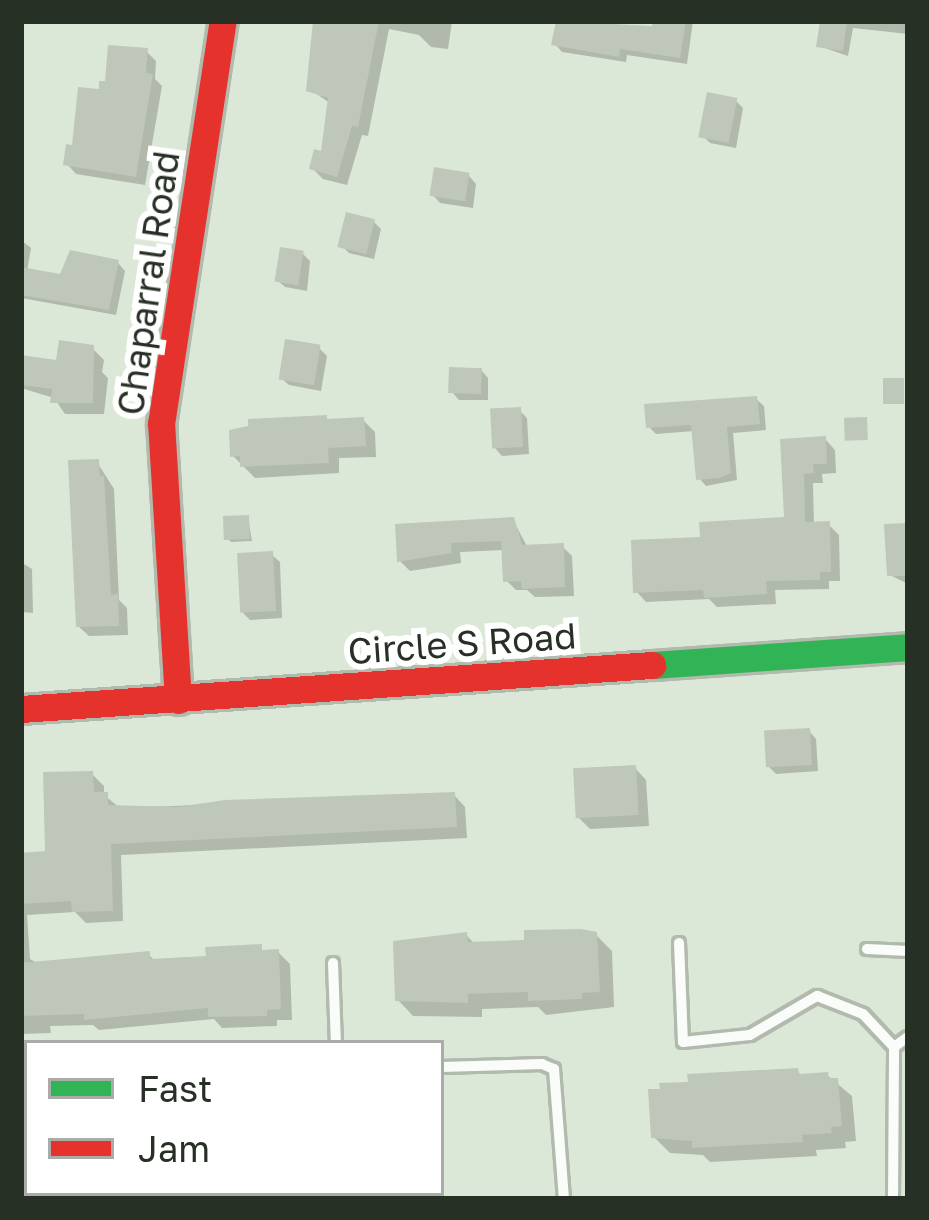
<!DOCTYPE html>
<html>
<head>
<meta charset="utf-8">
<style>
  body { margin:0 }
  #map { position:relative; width:929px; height:1220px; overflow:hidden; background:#dce8d7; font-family:"Golos Text",sans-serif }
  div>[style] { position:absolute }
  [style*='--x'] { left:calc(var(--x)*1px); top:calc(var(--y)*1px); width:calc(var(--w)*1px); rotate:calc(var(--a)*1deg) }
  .shadow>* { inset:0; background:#0003 }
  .building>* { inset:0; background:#bec7b9; transform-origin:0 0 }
  .roads { filter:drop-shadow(3px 0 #b1baad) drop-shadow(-3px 0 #b1baad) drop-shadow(0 3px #b1baad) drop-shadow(0 -3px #b1baad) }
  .lane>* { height:10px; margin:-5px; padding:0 5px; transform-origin:5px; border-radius:5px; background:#fafcf9 }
  .fast>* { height:27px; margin:-13.5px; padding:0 13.5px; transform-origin:13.5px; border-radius:13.5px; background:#30b455 }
  .jam>* { height:27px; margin:-13.5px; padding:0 13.5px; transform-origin:13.5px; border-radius:13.5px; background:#e5322d }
  span { translate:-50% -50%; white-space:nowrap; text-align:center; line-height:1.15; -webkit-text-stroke:12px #fff; paint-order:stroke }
  .street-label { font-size:36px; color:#273024 }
  .frame { position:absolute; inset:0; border:24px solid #273024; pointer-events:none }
  .legend { position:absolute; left:24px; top:1040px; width:420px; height:156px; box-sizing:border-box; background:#fff; border:3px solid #a9aca7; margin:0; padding:15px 21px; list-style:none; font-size:36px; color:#273024 }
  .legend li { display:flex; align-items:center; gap:24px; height:60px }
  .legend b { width:60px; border:3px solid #a9aca7 }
</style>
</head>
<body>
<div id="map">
  <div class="shadow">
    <i style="clip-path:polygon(316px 21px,452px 21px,448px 49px,431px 47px,419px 35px,389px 29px,368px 136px,362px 135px,347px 185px,323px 179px,312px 168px,323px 154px,330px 103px,309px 89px)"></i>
    <i style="clip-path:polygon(559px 21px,654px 30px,656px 21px,693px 21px,687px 64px,627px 55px,626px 62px,562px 52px,555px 44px)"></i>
    <i style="clip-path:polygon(823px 21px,908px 21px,908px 34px,853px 28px,848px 56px,819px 46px)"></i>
    <i style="clip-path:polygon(146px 51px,156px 61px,155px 79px,162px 86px,145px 185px,76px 174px,67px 164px,101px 92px)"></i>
    <i style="clip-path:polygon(735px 100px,743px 108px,736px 148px,710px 143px,703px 136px)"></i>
    <i style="clip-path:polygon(469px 176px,476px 184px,473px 208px,440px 203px,433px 195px)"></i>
    <i style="clip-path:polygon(373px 221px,381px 229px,374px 259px,349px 253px,342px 246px)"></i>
    <i style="clip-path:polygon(21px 240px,31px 248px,27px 271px,62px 278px,118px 263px,125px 271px,116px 315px,21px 298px)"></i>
    <i style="clip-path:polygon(303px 254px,310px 261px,307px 291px,285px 287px,277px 280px)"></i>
    <i style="clip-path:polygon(92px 348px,104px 360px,102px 372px,108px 378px,104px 414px,65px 414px,54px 398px,21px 388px,21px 358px,58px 363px)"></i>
    <i style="clip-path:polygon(319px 348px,327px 356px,321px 391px,289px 385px,281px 378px)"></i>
    <i style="clip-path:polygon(481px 370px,488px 378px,488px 400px,459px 400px,452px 392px)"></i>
    <i style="clip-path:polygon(756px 399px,764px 406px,766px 430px,733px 433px,737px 480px,706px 486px,699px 478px,694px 431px,656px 434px,648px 426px)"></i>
    <i style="clip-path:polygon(520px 411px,527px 418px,529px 454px,502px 456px,495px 448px)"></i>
    <i style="clip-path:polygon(363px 420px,375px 432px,376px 457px,339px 458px,339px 473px,255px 478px,233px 456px,330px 422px)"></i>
    <i style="clip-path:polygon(825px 439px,835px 450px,836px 473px,822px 474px,823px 483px,813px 483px,814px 525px,828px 524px,839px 535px,840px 581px,829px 581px,829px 589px,775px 590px,776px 604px,717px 607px,709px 599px,646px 602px,636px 591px,703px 540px,787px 520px,783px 442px)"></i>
    <i style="clip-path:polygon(97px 462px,114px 489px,119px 600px,127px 608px,128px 635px,89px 636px,78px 626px)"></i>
    <i style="clip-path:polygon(248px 518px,252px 541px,231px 542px,228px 539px)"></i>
    <i style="clip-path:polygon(513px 520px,528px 548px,562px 546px,572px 556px,574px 596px,535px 597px,527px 590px,516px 590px,506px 580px,504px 550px,460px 552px,461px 563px,410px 571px,400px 561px)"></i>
    <i style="clip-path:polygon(908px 526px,908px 584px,890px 575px)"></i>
    <i style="clip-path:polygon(272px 555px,280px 562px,282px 618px,250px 620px,242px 612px)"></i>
    <i style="clip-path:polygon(21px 562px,32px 569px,33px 613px,21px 612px)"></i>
    <i style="clip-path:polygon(809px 731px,816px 739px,818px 771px,776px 774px,768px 766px)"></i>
    <i style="clip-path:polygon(635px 768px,646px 780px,649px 826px,590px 829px,579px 818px)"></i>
    <i style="clip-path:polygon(92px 774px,104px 786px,104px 795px,120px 808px,454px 795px,465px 807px,467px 838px,121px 855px,123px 921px,86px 923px,75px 912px,27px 915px,30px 959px,41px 965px,148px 954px,155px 961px,278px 952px,290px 964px,292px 1020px,277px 1020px,277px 1026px,222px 1028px,214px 1019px,99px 1030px,93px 1025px,50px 1026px,51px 1033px,21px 1034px,21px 856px,48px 854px)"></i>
    <i style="clip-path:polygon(466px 935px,476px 945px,596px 935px,612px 951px,614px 1007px,546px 1015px,538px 1007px,482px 1009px,482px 1017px,413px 1016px,398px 1000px)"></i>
    <i style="clip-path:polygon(797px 1071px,803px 1077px,827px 1075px,852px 1096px,856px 1141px,845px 1142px,846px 1148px,816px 1150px,817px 1156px,710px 1162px,703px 1155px,670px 1153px,654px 1137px)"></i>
    <i style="clip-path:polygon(21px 1133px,27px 1139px,27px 1189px,21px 1183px)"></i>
  </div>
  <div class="building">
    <i style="clip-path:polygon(313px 21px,379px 21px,358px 127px,352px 126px,337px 177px,309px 169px,314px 149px,321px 151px,328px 98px,306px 91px)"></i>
    <i style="clip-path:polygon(556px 21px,652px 26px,653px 21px,686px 21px,680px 58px,620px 49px,619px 57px,551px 45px)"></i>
    <i style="clip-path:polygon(820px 21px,847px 21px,843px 51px,816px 47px)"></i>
    <i style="clip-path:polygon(108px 45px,148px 48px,146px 73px,153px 74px,136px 177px,63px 165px,66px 144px,72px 145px,78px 87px,99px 89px,99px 81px,105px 81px)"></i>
    <i style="left:707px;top:92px;width:31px;height:46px;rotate:11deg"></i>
    <i style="left:434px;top:167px;width:36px;height:29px;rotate:9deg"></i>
    <i style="left:346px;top:212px;width:30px;height:36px;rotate:14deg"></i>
    <i style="left:280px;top:247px;width:24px;height:35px;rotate:9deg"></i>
    <i style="clip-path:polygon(70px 250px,119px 260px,109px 310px,21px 295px,21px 267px,60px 274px)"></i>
    <i style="left:285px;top:339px;width:36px;height:41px;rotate:9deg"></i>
    <i style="clip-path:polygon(59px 340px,94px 345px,93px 403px,50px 403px,52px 389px,21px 385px,21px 355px,56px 360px)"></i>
    <i style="left:449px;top:367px;width:33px;height:26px;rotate:2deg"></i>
    <i style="left:883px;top:378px;width:21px;height:26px"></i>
    <i style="clip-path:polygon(757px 396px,760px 424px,727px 427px,731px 473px,719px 478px,696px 480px,691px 425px,646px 428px,644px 404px)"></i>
    <i style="left:521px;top:407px;width:40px;height:31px;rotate:87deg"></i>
    <i style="clip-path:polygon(327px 415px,327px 419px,364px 417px,366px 446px,328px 448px,329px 463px,240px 467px,240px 456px,230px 457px,229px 430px,248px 426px,248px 419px)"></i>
    <i style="left:867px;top:417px;width:23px;height:23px;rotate:88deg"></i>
    <i style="clip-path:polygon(826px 436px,827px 464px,813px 464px,814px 473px,804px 474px,805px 522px,830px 521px,831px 572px,820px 572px,820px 580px,766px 581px,767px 594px,704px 598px,703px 590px,633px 593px,631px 540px,700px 537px,699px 522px,784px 517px,780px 439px)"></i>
    <i style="clip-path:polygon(99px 459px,100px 476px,104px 476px,111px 595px,118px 594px,119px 626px,76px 627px,68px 460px)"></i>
    <i style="left:249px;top:515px;width:24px;height:26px;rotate:88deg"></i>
    <i style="clip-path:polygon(514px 517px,522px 545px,564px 543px,565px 587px,522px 589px,521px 581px,503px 582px,501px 541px,451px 543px,452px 553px,397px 562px,395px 524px)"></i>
    <i style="clip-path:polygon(908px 523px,908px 576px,887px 576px,884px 524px)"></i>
    <i style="left:273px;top:551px;width:60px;height:36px;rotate:87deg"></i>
    <i style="left:810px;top:728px;width:37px;height:46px;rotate:87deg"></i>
    <i style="left:636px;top:765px;width:50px;height:63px;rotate:87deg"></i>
    <i style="clip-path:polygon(93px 771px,94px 792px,108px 792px,108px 805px,177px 807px,225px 800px,455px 792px,457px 827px,111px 844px,113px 911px,72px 912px,71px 901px,21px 904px,21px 853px,45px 851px,43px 772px)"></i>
    <i style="clip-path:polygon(581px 929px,597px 932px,600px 992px,582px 993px,582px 999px,528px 1001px,528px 992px,468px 994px,468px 1003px,395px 1001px,393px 941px,467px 932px,468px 942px,524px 940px,524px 930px)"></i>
    <i style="clip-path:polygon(262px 944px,262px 950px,279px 949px,281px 1009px,267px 1010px,267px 1016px,208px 1017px,208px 1008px,84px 1020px,84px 1014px,21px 1016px,21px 963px,150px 951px,150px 959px,206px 956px,205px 947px)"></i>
    <i style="clip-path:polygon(798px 1068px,799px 1074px,828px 1072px,829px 1078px,838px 1078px,842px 1126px,831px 1127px,832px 1133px,802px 1135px,803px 1142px,692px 1148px,692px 1141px,651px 1138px,648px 1089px,660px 1089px,659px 1083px,688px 1082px,687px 1074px)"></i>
  </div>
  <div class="roads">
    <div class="lane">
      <i style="--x:679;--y:943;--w:99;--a:87.7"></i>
      <i style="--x:683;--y:1042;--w:67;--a:-6"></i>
      <i style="--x:750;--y:1035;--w:78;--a:-30.2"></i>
      <i style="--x:817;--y:996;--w:49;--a:21.4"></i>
      <i style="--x:863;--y:1014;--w:45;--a:46.8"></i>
      <i style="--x:894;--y:1047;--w:17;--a:-36"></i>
      <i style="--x:867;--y:949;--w:41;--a:2.8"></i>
      <i style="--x:333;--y:963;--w:80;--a:87.9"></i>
      <i style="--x:21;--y:1065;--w:6;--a:9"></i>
      <i style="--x:441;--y:1067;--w:101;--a:-1.7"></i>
      <i style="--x:542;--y:1064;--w:13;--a:23"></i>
      <i style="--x:554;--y:1069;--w:130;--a:85.6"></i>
      <i style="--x:167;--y:1193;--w:6;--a:90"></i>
      <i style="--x:893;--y:1199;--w:152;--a:-89.6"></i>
    </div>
    <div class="fast">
      <i style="--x:652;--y:665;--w:257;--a:-4"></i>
    </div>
    <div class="jam">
      <i style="--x:178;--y:700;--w:277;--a:-93.5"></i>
      <i style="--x:161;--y:424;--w:408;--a:-81.3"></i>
      <i style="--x:21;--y:709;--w:633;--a:-3.99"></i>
    </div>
  </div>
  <div class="street-label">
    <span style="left:148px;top:283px;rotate:-82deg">Chaparral Road</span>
    <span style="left:462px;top:643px;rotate:-4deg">Circle S Road</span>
  </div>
  <div class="frame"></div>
  <ul class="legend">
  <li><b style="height:15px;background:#30b455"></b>Fast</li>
  <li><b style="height:15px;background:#e5322d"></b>Jam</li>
  </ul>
</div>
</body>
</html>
